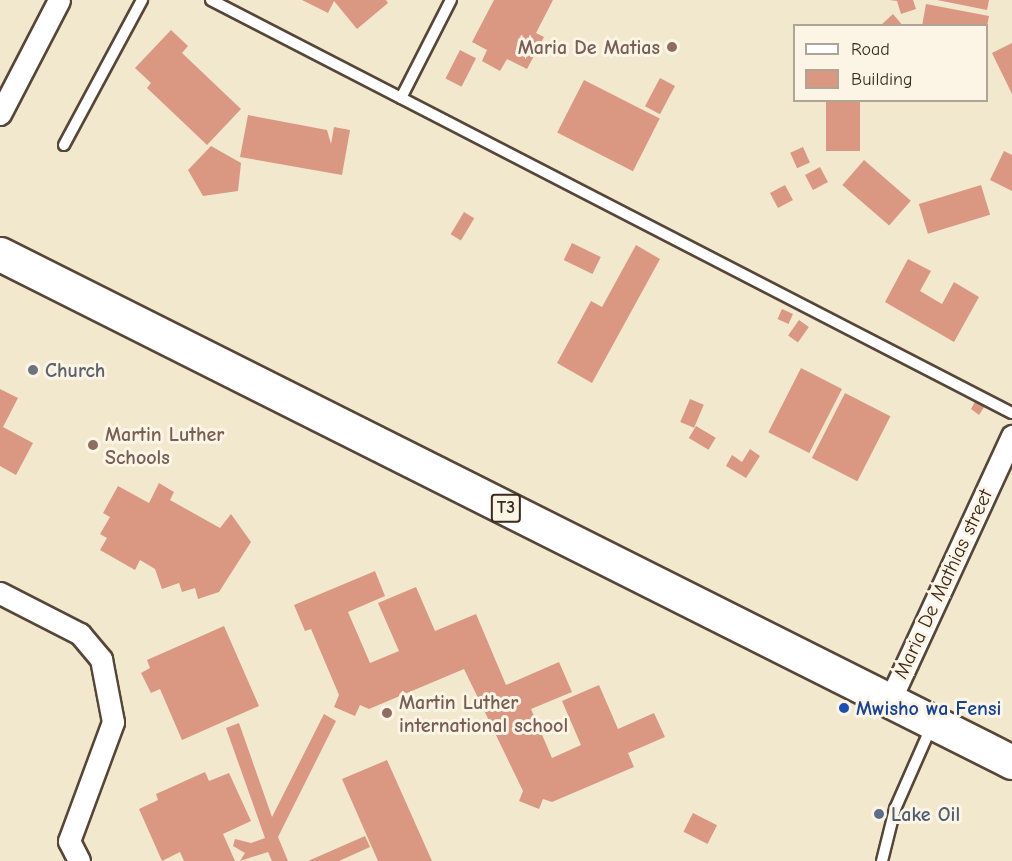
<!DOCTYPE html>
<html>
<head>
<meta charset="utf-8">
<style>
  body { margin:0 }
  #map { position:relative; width:1012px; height:861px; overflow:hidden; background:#f1e8cd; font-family:"Comic Neue",sans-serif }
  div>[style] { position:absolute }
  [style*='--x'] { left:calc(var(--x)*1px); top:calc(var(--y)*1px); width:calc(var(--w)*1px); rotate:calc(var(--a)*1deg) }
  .building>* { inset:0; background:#da9883; transform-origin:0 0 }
  .roads { filter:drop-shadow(2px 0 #564638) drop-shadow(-2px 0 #564638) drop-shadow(0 2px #564638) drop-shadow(0 -2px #564638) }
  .lane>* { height:10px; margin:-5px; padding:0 5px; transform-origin:5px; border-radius:5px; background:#fff }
  .street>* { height:21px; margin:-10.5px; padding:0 10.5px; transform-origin:10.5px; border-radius:10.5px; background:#fff }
  .highway>* { height:33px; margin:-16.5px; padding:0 16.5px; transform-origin:16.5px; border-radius:16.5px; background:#fff }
  .dots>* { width:16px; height:16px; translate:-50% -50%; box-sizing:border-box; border:3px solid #fcf5e5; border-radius:50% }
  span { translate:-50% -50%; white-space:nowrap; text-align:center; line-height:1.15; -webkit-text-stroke:6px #fcf5e5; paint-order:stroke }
  .shield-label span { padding:2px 4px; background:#fcf5e5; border:2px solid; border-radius:4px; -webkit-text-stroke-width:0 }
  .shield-label { font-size:18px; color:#3b2a1e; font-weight:700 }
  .education-label { font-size:20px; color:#785e54; font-weight:700 }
  .right { translate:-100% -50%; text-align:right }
  .left { translate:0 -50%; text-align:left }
  .worship-label { font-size:20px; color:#5b616d; font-weight:700 }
  .street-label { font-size:20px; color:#3b2a1e }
  .transit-label { font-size:20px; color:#164399; font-weight:700 }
  .service-label { font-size:20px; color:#4e5e75; font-weight:700 }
  .legend { position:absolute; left:793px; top:24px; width:195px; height:78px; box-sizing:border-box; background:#fcf5e5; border:2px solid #afa495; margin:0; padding:8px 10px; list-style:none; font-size:18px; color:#3b2a1e }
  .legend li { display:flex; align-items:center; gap:12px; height:30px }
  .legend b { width:30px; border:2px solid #afa495 }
</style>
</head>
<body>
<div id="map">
  <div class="building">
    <i style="clip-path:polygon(302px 0,386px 0,388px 3px,357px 29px,334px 1px,328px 13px)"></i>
    <i style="clip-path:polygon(494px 0,553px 0,536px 33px,544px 37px,527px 69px,507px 59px,500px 71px,482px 61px,487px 50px,472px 42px)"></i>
    <i style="clip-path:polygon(889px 0,913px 0,916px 9px,901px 14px,897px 1px)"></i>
    <i style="clip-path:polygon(937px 0,989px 0,987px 10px)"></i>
    <i style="clip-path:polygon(926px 4px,989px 16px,987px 26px,922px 26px)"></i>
    <i style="clip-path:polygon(893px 14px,903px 26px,880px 26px)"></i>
    <i style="clip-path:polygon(171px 30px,188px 46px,182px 53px,241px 109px,207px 145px,147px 88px,151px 83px,135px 68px)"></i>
    <i style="clip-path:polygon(1012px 43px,1012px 94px,992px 53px)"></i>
    <i style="left:460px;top:50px;width:18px;height:32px;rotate:27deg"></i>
    <i style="left:660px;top:78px;width:17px;height:32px;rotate:28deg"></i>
    <i style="left:584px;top:80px;width:85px;height:59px;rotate:27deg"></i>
    <i style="left:826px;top:100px;width:34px;height:51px"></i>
    <i style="clip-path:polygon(248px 115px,327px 130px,331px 144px,334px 127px,350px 130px,342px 175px,240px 157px)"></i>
    <i style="clip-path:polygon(211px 146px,241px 163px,238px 191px,203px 196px,188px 170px)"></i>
    <i style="left:803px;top:147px;width:17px;height:14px;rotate:66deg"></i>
    <i style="clip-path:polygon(1004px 151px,1012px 155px,1012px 191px,990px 180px)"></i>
    <i style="left:864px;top:160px;width:62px;height:33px;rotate:41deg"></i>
    <i style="left:820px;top:167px;width:17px;height:17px;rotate:62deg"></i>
    <i style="left:785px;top:185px;width:17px;height:17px;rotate:62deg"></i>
    <i style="left:981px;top:185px;width:31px;height:65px;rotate:73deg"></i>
    <i style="left:464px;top:212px;width:12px;height:26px;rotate:31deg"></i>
    <i style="left:572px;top:243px;width:32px;height:19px;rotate:26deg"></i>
    <i style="clip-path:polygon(636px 245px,660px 259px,592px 383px,557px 363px,591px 301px,602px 307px)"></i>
    <i style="clip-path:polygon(908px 259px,931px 271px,920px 291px,942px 304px,954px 282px,979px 297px,954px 342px,885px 302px)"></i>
    <i style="left:782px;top:309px;width:12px;height:11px;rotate:24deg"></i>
    <i style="left:799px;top:320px;width:12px;height:19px;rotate:35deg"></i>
    <i style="left:801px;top:368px;width:46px;height:72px;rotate:27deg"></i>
    <i style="clip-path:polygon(0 389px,18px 398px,3px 427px,33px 443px,16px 475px,0 466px)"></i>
    <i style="left:845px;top:393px;width:51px;height:73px;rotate:27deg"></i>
    <i style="clip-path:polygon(977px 398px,986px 404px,979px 415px,971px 409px)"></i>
    <i style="left:690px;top:399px;width:15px;height:25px;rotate:23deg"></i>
    <i style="left:696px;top:426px;width:23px;height:14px;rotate:31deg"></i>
    <i style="clip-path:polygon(750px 449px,760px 456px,746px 478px,726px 466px,732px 455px,742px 462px)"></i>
    <i style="clip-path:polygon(159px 483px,174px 492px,170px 500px,220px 528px,231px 514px,251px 542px,219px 592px,198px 599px,195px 588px,182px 592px,179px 583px,162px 589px,155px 569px,140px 560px,135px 570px,100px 550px,107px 538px,100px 534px,110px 517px,103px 513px,118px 486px,149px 503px)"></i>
    <i style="clip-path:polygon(375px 571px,385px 596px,348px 612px,370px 663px,399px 651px,378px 603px,416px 587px,435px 631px,476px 614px,506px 685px,559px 662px,572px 692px,531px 709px,552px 758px,581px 745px,562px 701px,599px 685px,618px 729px,654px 713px,665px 737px,628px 753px,634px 767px,552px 802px,543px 799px,539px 809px,519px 801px,523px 791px,464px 669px,369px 709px,360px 705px,355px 716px,334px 707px,339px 695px,311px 629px,305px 631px,294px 605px)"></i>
    <i style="clip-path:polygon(224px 626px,259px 706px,182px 740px,160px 689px,151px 693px,141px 673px,150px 668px,147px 660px)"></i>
    <i style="clip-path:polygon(324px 714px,336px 721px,278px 837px,288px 861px,272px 861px,268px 852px,240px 861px,245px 853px,233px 846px,235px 839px,251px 843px,265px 838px,226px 728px,239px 723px,272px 817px)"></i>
    <i style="clip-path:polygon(387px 760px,432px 861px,378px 861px,342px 779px)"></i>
    <i style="clip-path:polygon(205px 772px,209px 781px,229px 773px,251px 821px,223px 834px,235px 861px,184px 861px,180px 852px,162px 861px,139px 809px,158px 800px,156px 794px)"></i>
    <i style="left:693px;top:813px;width:27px;height:21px;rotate:27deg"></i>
    <i style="clip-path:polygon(365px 836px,370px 847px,339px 861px,308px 861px)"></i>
  </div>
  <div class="roads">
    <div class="lane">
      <i style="--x:211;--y:0;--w:901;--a:27.28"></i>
      <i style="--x:401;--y:98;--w:110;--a:-63"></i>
      <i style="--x:64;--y:145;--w:165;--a:-61.7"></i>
      <i style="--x:882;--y:861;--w:54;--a:-76"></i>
      <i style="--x:895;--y:809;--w:92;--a:-66.2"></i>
    </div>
    <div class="street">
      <i style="--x:0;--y:114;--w:128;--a:-62.6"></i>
      <i style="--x:0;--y:593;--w:90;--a:27.1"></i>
      <i style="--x:80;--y:634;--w:33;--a:50"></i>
      <i style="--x:101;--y:659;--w:64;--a:79.2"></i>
      <i style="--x:113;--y:722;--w:127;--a:110.3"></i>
      <i style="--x:69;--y:841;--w:22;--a:63"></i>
      <i style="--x:890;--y:700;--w:291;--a:-65.2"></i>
    </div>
    <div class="highway">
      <i style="--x:0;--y:254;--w:1132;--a:26.66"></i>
    </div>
  </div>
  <div class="dots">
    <i style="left:672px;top:47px;background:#8d6e63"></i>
    <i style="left:33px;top:370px;background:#6b7280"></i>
    <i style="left:93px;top:445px;background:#8d6e63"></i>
    <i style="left:844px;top:708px;background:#1a4fb4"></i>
    <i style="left:387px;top:713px;background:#8d6e63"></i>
    <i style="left:879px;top:814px;background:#5c6f8a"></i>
  </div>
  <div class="shield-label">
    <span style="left:506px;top:508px">T3</span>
  </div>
  <div class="education-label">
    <span class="right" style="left:660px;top:47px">Maria De Matias</span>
    <span class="left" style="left:105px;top:446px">Martin Luther<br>Schools</span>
    <span class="left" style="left:399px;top:714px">Martin Luther<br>international school</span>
  </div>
  <div class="worship-label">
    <span class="left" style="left:45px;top:370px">Church</span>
  </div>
  <div class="street-label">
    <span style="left:943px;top:584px;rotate:-65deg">Maria De Mathias street</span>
  </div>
  <div class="transit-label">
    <span class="left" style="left:856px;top:708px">Mwisho wa Fensi</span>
  </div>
  <div class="service-label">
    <span class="left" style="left:891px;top:814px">Lake Oil</span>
  </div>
  <ul class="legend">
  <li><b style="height:8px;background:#fff"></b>Road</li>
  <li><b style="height:16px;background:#da9883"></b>Building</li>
  </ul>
</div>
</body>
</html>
